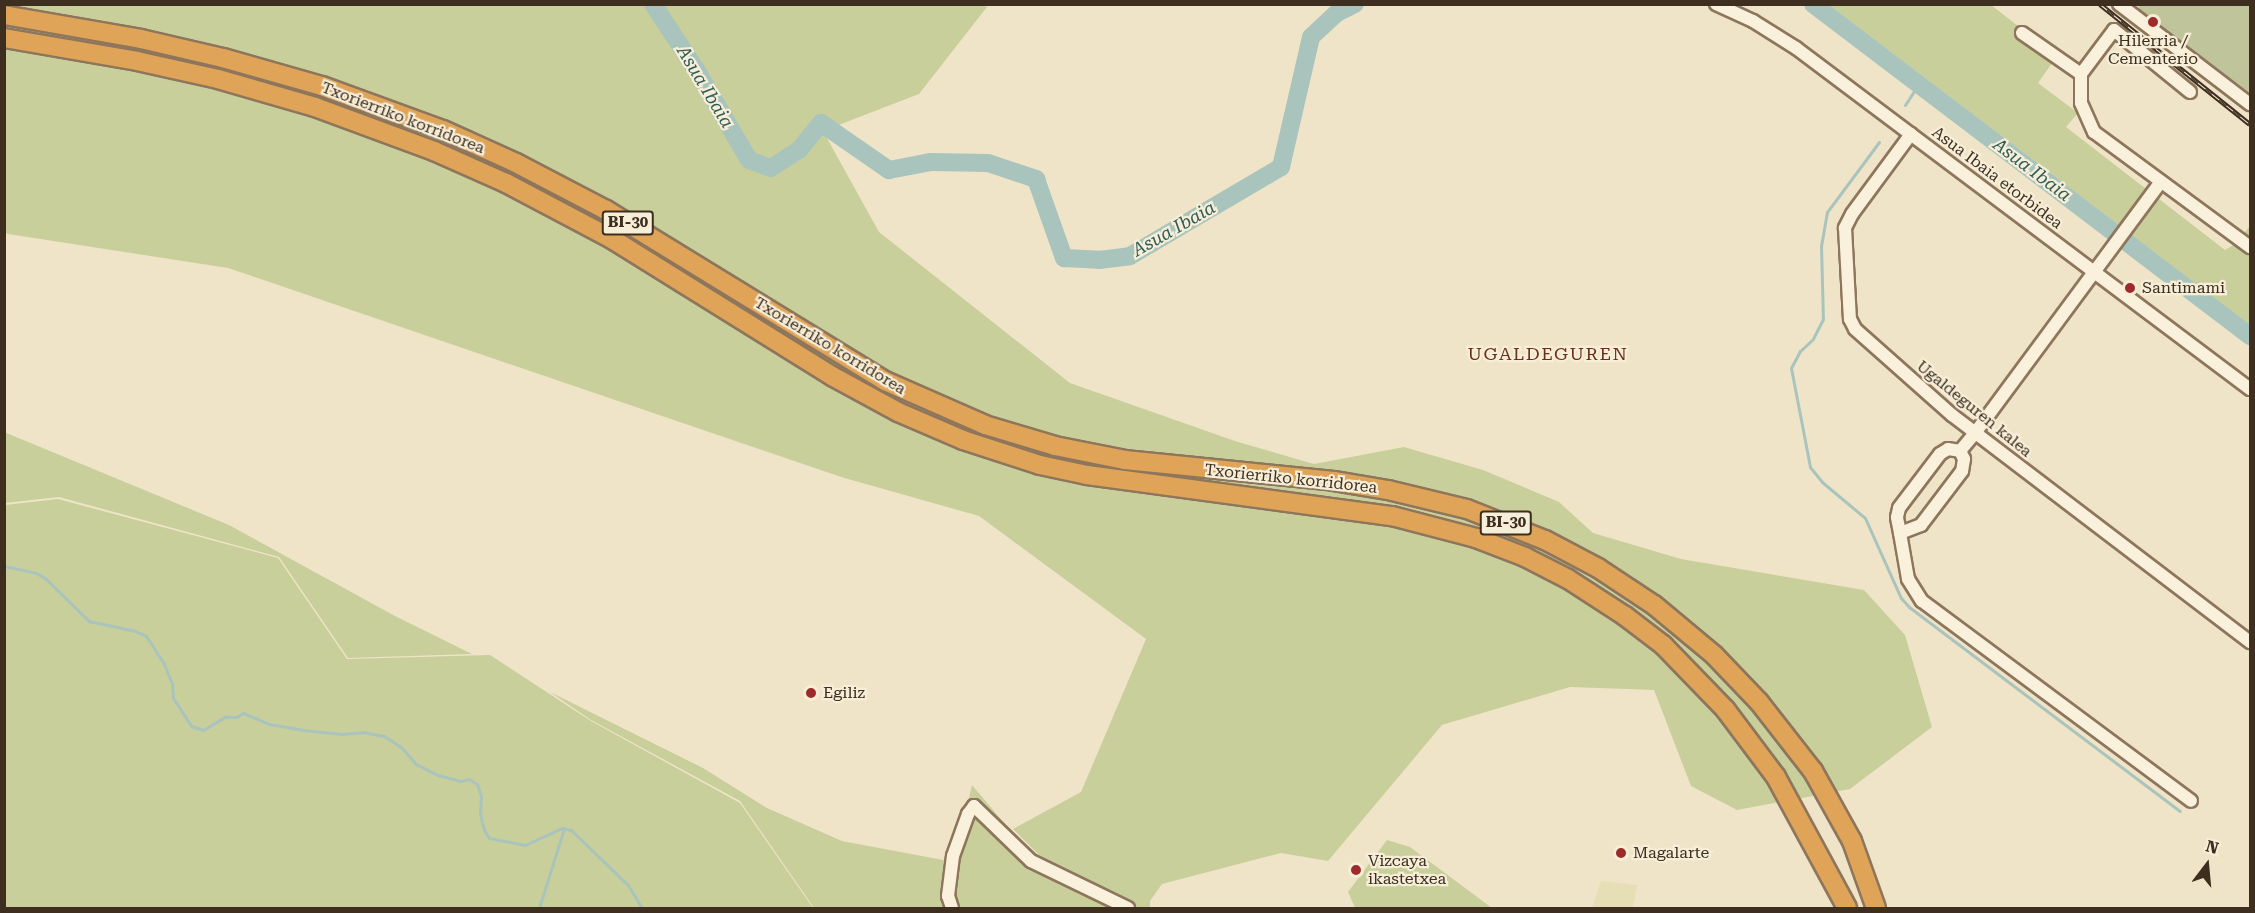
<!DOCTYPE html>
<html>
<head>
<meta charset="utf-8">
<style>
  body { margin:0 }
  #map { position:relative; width:2255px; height:913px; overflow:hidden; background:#f0e4c8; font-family:"Roboto Serif",serif }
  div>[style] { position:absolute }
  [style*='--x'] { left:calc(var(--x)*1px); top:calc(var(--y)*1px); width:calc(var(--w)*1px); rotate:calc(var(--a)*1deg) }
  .farmland>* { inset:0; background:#e6deb5 }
  .green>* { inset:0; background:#c9cf9b }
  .cemetery>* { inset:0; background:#bfc49a }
  .stream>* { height:3px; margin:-1.5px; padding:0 1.5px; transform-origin:1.5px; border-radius:1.5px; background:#a9c4bc }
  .river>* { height:18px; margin:-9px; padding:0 9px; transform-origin:9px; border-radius:9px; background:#a9c4bc }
  .roads { filter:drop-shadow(2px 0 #8d765c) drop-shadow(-2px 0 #8d765c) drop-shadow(0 2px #8d765c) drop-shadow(0 -2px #8d765c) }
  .minor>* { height:12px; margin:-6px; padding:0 6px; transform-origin:6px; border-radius:6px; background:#faf1dc }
  .highway>* { height:18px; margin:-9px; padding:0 9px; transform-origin:9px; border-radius:9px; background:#e0a458 }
  .rail>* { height:5px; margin-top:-2.5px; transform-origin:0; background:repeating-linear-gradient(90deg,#f7eed8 0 9px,#3d2e20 0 18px); box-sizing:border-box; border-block:2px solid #3d2e20 }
  .dots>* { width:16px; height:16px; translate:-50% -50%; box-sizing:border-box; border:3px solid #f7eed8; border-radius:50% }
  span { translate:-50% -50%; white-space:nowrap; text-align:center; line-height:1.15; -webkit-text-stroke:4.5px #f7eed8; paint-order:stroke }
  .shield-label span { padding:2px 4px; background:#f7eed8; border:2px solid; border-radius:4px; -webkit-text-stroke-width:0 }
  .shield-label { font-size:15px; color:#3d2e20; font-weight:700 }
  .poi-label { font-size:16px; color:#3d2e20 }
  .left { translate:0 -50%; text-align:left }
  .street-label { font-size:16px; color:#3d2e20 }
  .water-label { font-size:18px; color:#2f5d5a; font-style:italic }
  .neighbourhood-label { font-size:18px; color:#6b2e1e; letter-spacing:1.5px }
  .frame { position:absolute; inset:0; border:6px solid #3d2e20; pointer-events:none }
  .north { position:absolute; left:2177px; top:835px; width:60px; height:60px; -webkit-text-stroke:4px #f7eed8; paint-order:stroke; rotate:16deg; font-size:16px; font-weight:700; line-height:24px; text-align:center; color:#3d2e20 }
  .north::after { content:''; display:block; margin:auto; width:21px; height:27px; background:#3d2e20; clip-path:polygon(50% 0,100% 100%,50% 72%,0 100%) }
</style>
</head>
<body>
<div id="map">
  <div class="farmland">
    <i style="clip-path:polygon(1601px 881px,1637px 885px,1633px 908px,1592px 908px)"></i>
  </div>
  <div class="green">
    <i style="clip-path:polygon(4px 5px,983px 5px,987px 7px,919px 94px,823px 131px,879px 232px,1070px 383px,1235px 441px,1314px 464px,1404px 447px,1483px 470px,1559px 502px,1593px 533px,1681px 559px,1864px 590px,1905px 635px,1932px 727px,1850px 789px,1737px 810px,1691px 786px,1654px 690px,1570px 687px,1442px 725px,1328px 861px,1281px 853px,1162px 884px,1150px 901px,1150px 908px,1120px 908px,1043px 859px,1013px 829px,1081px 792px,1146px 639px,979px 516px,841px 477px,228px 268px,8px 234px,4px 232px)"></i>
    <i style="clip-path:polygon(1829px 5px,1991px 5px,2057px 56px,2038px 83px,2078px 113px,2066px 127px,2225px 250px,2235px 244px,2250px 226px,2250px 325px)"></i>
    <i style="clip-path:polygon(4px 432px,229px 525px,395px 616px,472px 654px,348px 658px,279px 557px,59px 497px,5px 503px)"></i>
    <i style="clip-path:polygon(58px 499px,278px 558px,347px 659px,490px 655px,591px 721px,740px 803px,813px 908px,5px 908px,5px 505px)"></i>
    <i style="clip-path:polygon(550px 692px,703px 768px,767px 808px,842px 841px,954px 862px,952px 908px,814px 908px,740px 801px,591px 720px)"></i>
    <i style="clip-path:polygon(972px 785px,1005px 824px,1042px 860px,1118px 908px,953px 908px,960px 836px)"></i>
    <i style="clip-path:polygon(1387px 840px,1410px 847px,1492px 908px,1355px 908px,1348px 892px)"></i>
  </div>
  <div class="cemetery">
    <i style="clip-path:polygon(2139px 5px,2250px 5px,2250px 93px,2138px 9px)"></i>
  </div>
  <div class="stream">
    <i style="--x:1905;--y:105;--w:24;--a:-57"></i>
    <i style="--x:1879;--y:142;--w:87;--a:126.6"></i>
    <i style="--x:1827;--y:212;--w:34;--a:100"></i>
    <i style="--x:1821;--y:245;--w:74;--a:88.5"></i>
    <i style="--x:1823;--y:319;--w:22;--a:117"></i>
    <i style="--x:1813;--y:339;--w:18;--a:137"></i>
    <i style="--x:1800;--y:351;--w:19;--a:118"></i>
    <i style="--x:1791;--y:368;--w:101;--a:79.1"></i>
    <i style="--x:1810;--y:467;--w:19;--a:51"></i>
    <i style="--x:1822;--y:482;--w:56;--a:39.9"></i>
    <i style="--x:1865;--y:518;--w:88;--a:65.8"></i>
    <i style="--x:1901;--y:598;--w:12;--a:48"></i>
    <i style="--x:1909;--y:607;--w:339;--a:37"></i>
    <i style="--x:4;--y:566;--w:33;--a:12"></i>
    <i style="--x:36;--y:573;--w:10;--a:29"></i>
    <i style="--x:45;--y:578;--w:62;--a:44.3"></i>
    <i style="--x:89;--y:621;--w:47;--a:12.3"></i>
    <i style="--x:135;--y:631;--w:12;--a:24"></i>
    <i style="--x:146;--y:636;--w:33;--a:57"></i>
    <i style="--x:164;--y:664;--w:22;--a:68"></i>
    <i style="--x:172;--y:684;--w:14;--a:86"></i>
    <i style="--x:173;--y:698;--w:33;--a:57"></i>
    <i style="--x:191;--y:726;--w:13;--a:18"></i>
    <i style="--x:203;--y:730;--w:26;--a:-31"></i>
    <i style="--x:225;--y:717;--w:12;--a:0"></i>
    <i style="--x:237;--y:717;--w:7;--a:-34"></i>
    <i style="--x:243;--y:713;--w:28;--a:23"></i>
    <i style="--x:269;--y:724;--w:35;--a:10"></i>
    <i style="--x:303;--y:730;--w:39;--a:6"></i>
    <i style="--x:342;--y:734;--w:21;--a:-5"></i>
    <i style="--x:363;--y:732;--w:21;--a:11"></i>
    <i style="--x:384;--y:736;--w:20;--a:33"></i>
    <i style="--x:401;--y:747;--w:23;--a:49"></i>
    <i style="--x:416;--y:764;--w:25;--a:27"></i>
    <i style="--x:438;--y:775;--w:24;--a:15"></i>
    <i style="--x:461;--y:781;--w:8;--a:-14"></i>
    <i style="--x:469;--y:779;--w:9;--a:32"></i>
    <i style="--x:477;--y:784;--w:13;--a:72"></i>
    <i style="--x:481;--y:796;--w:18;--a:93"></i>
    <i style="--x:480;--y:814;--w:16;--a:76"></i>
    <i style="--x:484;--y:830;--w:9;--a:58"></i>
    <i style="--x:489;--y:838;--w:37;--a:11"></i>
    <i style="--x:525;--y:845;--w:41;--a:-24.7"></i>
    <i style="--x:562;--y:828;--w:9;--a:13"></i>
    <i style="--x:571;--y:830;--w:79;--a:44"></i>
    <i style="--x:628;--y:885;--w:27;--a:59"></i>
    <i style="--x:539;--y:908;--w:84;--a:-72.6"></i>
  </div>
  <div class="river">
    <i style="--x:653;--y:4;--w:80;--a:56.7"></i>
    <i style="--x:697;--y:71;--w:103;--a:59.7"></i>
    <i style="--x:749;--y:160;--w:23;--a:20"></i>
    <i style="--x:771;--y:168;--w:33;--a:-33"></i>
    <i style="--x:799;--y:150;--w:35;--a:-51"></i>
    <i style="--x:821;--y:123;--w:83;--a:34.7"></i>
    <i style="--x:889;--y:170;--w:43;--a:-10.8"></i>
    <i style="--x:931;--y:162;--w:57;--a:1"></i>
    <i style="--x:988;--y:163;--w:51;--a:18.4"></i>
    <i style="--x:1036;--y:179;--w:84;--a:70.5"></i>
    <i style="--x:1064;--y:258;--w:35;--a:3"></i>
    <i style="--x:1099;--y:260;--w:31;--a:-7"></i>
    <i style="--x:1130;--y:256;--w:175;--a:-30.5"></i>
    <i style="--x:1281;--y:167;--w:133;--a:-77"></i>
    <i style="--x:1311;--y:37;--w:35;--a:-43"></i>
    <i style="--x:1337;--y:13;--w:20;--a:-27"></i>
    <i style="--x:1813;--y:4;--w:549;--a:37.22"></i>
  </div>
  <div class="roads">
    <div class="minor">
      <i style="--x:1716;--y:4;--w:41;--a:24.7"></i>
      <i style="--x:1753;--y:21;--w:51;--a:32.1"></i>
      <i style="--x:1796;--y:48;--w:568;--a:36.91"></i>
      <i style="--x:2119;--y:4;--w:165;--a:37.4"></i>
      <i style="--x:2022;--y:33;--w:72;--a:34.8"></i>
      <i style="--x:2081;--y:74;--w:29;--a:90"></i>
      <i style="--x:2081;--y:103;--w:32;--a:66"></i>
      <i style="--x:2094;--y:132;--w:194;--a:36.4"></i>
      <i style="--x:2081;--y:74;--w:55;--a:-53.1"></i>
      <i style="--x:2114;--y:30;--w:98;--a:39.2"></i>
      <i style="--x:1911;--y:134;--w:99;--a:126.4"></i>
      <i style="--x:1852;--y:214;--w:16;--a:117"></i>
      <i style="--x:1845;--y:228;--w:91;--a:86.9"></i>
      <i style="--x:1850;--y:319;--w:11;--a:63"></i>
      <i style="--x:1855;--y:329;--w:130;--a:41.6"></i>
      <i style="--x:1952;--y:415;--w:375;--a:37.3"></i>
      <i style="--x:1960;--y:451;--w:9;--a:63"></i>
      <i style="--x:1964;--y:459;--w:12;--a:99"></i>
      <i style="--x:1962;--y:471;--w:68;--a:127.2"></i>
      <i style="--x:1921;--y:525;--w:22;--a:159"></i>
      <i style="--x:1900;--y:533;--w:16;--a:-101"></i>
      <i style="--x:1897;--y:517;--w:9;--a:-77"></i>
      <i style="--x:1899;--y:508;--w:68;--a:-52.8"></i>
      <i style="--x:1940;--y:454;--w:9;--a:-32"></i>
      <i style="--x:1948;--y:449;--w:12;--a:9"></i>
      <i style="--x:1960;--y:451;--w:23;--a:-50"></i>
      <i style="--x:1975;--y:433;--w:311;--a:-53.5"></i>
      <i style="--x:1900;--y:533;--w:47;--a:80.1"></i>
      <i style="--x:1908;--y:579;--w:26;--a:58"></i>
      <i style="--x:1922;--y:601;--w:335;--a:36.6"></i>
      <i style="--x:952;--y:908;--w:13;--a:-108"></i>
      <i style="--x:948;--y:896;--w:40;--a:-82.9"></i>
      <i style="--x:953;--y:856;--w:45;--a:-70.3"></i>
      <i style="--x:968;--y:814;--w:10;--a:-53"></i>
      <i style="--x:974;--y:806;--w:79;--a:44"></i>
      <i style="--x:1031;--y:861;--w:108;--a:25.9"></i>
    </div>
    <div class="highway">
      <i style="--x:4;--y:15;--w:139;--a:9.9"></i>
      <i style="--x:141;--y:39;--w:84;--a:13"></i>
      <i style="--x:223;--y:58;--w:103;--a:15.8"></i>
      <i style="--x:322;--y:86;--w:129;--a:20"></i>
      <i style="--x:443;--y:130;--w:80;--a:24.3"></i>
      <i style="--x:516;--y:163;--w:102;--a:27.6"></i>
      <i style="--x:606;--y:210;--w:327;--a:31.5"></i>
      <i style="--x:885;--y:381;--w:109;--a:23.7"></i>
      <i style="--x:985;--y:425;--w:73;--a:16.7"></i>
      <i style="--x:1055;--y:446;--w:71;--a:11.3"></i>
      <i style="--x:1125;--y:460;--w:210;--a:5.7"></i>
      <i style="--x:1334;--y:481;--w:55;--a:9.5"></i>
      <i style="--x:1388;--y:490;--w:81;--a:13.5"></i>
      <i style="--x:1467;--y:509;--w:84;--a:21.7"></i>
      <i style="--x:1545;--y:540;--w:60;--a:27.8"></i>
      <i style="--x:1598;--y:568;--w:67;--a:33.5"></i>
      <i style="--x:1654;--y:605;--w:78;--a:39.8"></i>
      <i style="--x:1714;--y:655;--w:65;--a:46.2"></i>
      <i style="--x:1759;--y:702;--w:88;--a:52"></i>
      <i style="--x:1813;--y:771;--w:80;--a:60.9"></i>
      <i style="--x:1852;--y:841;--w:71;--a:70.3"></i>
      <i style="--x:4;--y:38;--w:135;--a:9.8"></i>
      <i style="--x:137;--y:61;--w:83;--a:12.5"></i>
      <i style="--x:218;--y:79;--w:101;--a:16.1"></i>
      <i style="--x:315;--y:107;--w:127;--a:20.3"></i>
      <i style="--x:434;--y:151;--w:79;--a:24"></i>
      <i style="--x:506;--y:183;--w:120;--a:27.8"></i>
      <i style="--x:612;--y:239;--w:259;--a:31.9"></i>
      <i style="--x:832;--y:376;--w:75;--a:28.6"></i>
      <i style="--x:898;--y:412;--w:71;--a:23.3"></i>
      <i style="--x:963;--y:440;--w:81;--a:18"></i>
      <i style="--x:1040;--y:465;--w:48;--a:12"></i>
      <i style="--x:1087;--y:475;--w:308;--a:7.7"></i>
      <i style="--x:1392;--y:516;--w:87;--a:14.7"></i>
      <i style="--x:1476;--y:538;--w:53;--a:21.2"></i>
      <i style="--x:1525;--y:557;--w:48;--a:27.1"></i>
      <i style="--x:1568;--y:579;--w:68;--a:33"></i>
      <i style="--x:1625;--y:616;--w:48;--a:37.3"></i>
      <i style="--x:1663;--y:645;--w:89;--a:45.9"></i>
      <i style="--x:1725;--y:709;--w:85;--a:53.1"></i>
      <i style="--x:1776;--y:777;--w:149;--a:61.5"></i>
    </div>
  </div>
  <div class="rail">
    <i style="--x:2100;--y:4;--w:192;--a:38.7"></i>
  </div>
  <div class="dots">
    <i style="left:2153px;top:22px;background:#9e2a2b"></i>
    <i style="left:2130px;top:288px;background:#9e2a2b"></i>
    <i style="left:811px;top:693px;background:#9e2a2b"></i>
    <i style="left:1621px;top:853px;background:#9e2a2b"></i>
    <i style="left:1356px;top:870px;background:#9e2a2b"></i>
  </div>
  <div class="shield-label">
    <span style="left:628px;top:223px">BI-30</span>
    <span style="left:1506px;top:523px">BI-30</span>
  </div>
  <div class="poi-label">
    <span style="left:2153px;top:50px">Hilerria /<br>Cementerio</span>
    <span class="left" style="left:2142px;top:288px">Santimami</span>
    <span class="left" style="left:823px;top:693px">Egiliz</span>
    <span class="left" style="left:1633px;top:853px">Magalarte</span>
    <span class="left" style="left:1368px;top:870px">Vizcaya<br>ikastetxea</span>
  </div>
  <div class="street-label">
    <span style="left:403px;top:118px;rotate:21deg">Txorierriko korridorea</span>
    <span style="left:1997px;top:178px;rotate:37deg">Asua Ibaia etorbidea</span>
    <span style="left:830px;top:346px;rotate:31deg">Txorierriko korridorea</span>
    <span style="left:1974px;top:409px;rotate:39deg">Ugaldeguren kalea</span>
    <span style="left:1291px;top:479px;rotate:6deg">Txorierriko korridorea</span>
  </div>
  <div class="water-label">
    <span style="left:705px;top:87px;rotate:59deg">Asua Ibaia</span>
    <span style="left:2032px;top:170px;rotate:37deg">Asua Ibaia</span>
    <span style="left:1174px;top:229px;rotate:-30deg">Asua Ibaia</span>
  </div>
  <div class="neighbourhood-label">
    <span style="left:1548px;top:354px">UGALDEGUREN</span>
  </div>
  <div class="frame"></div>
  <div class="north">N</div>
</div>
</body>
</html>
